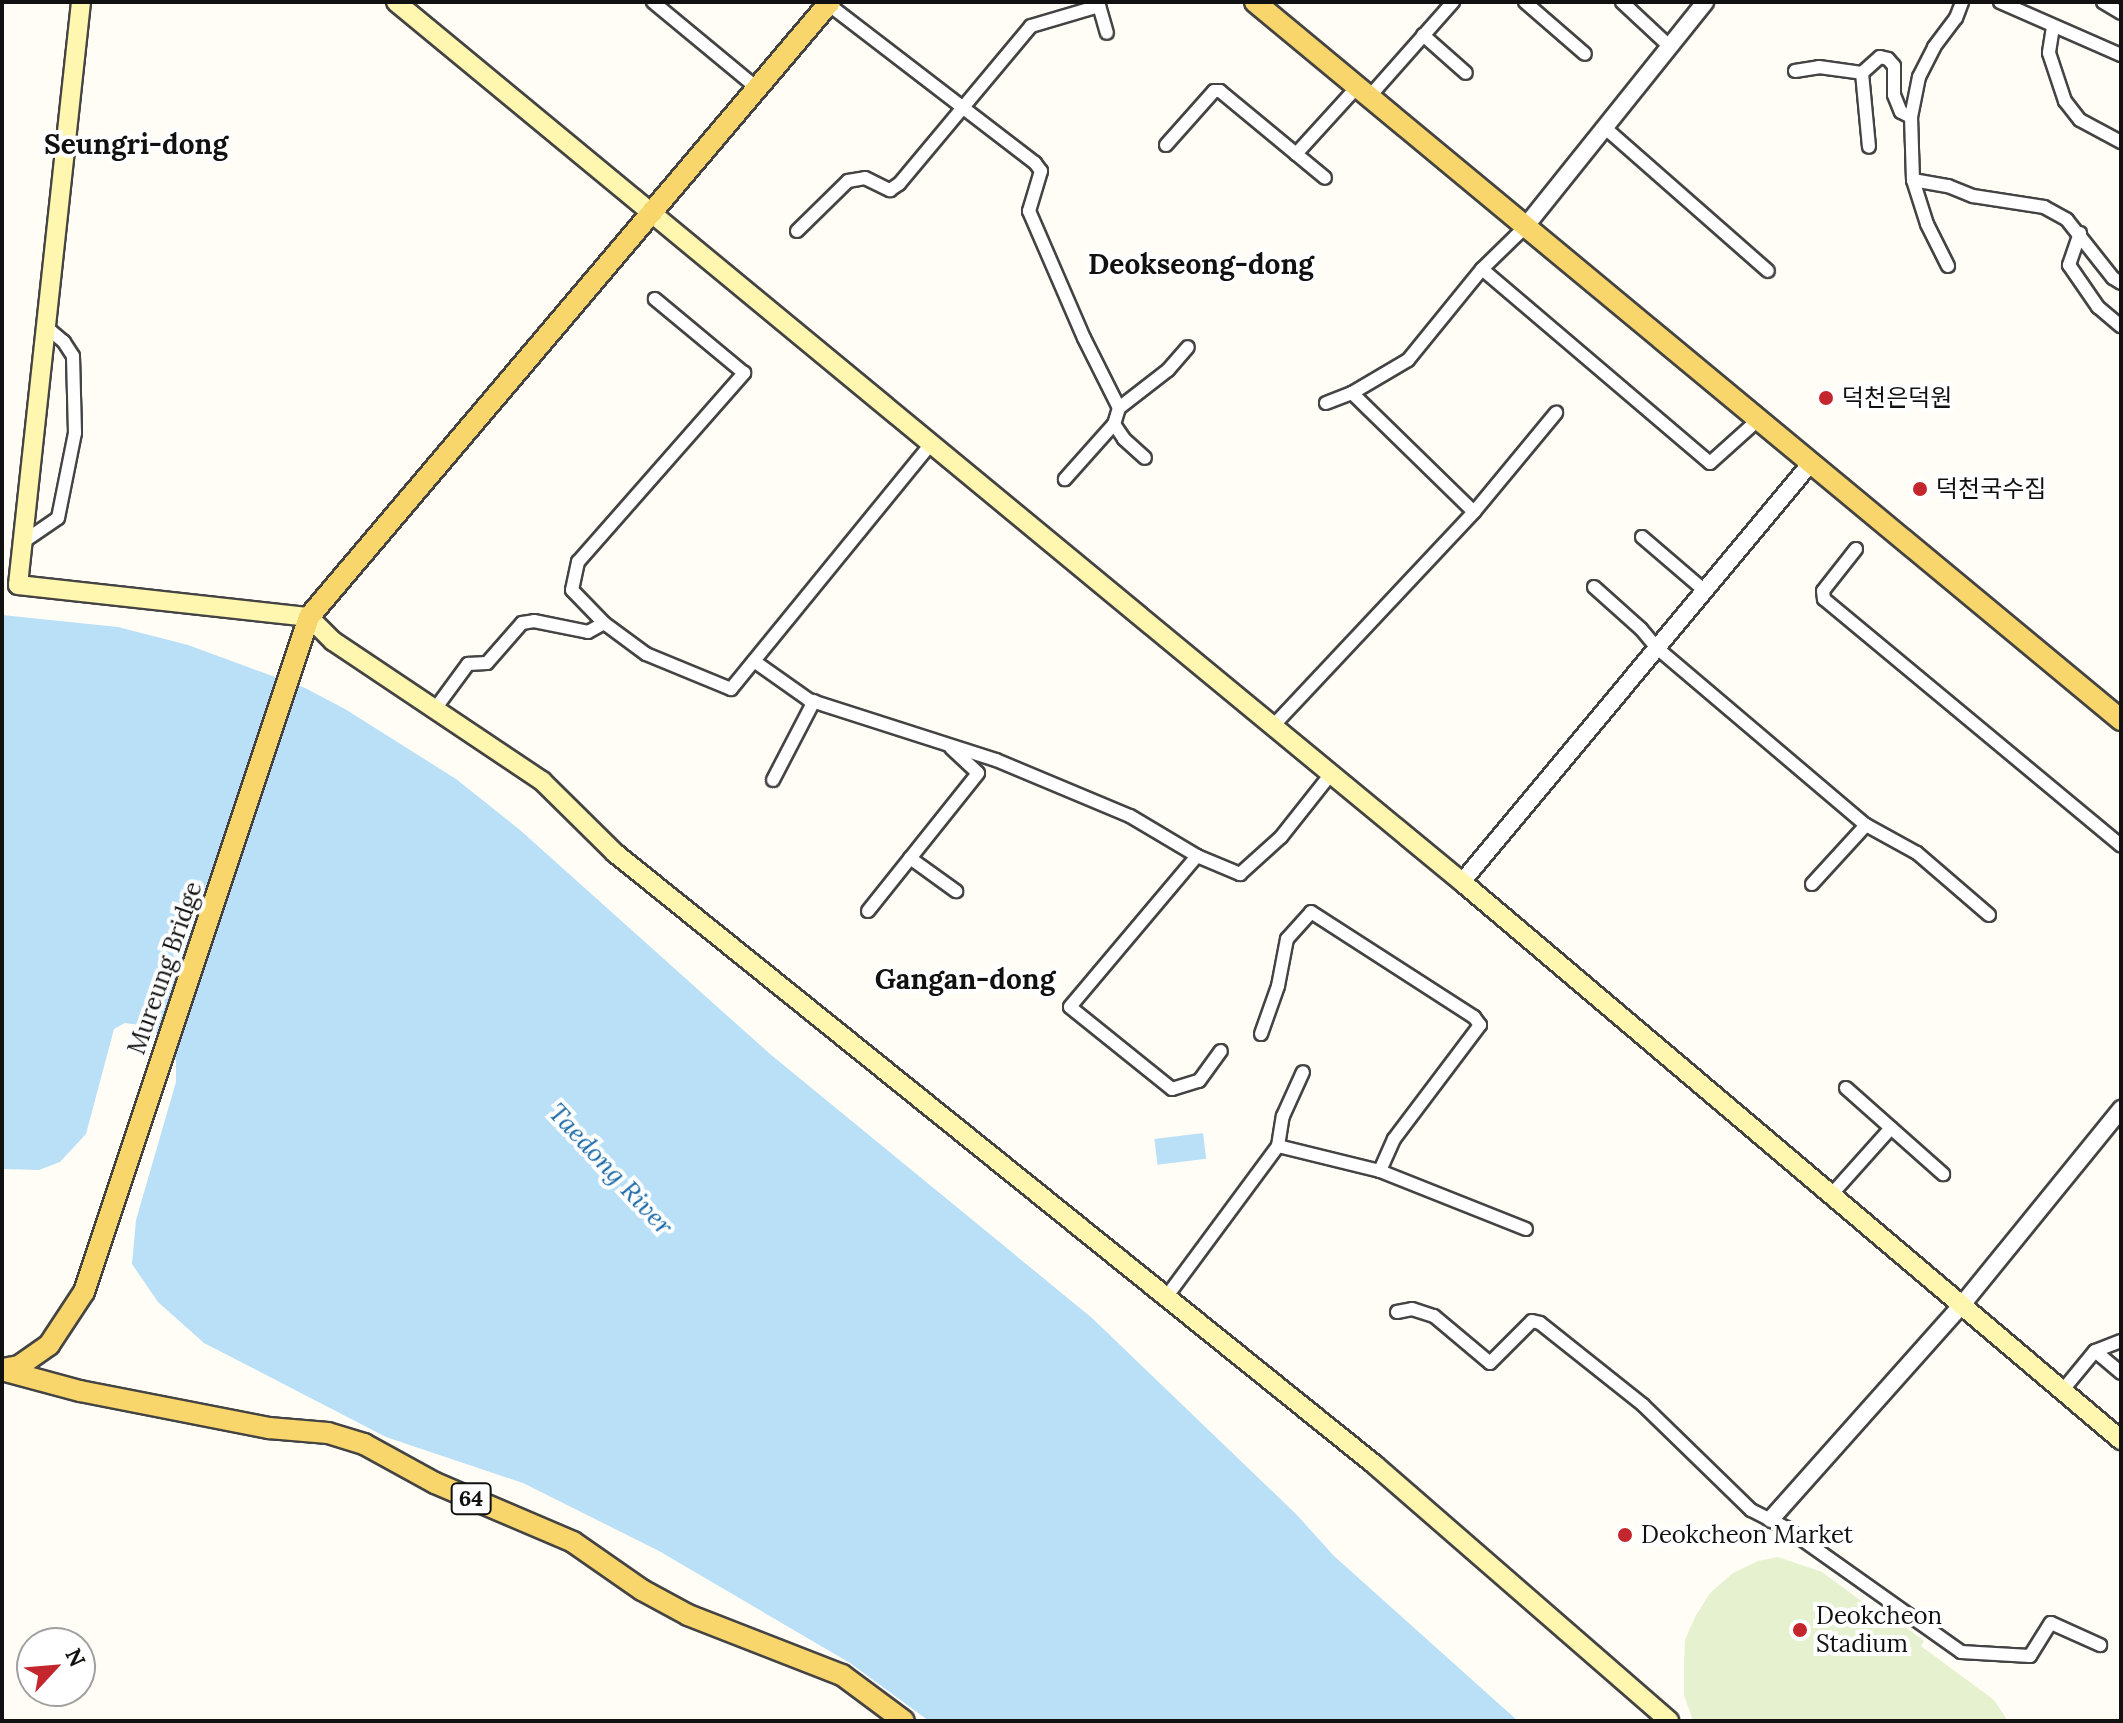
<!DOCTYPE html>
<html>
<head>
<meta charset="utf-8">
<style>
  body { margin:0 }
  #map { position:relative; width:2123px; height:1723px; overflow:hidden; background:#fffdf5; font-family:Lora,"Noto Sans KR",serif }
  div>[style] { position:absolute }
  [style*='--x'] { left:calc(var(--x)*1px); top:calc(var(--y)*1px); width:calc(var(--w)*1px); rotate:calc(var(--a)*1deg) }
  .pitch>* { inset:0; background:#e6f2cf }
  .water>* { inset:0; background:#b9e0f7; transform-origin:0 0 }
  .roads { filter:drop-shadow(2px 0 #444) drop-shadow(-2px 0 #444) drop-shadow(0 2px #444) drop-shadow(0 -2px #444) }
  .minor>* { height:12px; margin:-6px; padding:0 6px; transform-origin:6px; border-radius:6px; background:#fff }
  .tertiary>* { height:16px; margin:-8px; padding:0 8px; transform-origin:8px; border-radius:8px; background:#fff }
  .secondary>* { height:18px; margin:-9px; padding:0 9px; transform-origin:9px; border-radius:9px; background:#fff6b0 }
  .primary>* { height:20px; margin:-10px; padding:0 10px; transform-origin:10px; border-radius:10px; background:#f9d66b }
  .dots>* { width:22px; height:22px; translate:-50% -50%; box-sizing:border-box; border:4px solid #fff; border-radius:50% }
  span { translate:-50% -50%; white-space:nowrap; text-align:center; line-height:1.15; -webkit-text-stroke:8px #fff; paint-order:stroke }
  .shield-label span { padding:2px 6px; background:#fff; border:2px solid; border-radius:6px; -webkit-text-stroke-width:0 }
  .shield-label { font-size:22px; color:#111; font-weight:700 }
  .poi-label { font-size:24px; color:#111 }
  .left { translate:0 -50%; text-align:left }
  .street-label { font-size:24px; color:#111 }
  .water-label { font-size:26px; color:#1768a6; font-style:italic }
  .quarter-label { font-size:28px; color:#111; font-weight:700 }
  .frame { position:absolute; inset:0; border:4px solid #111; pointer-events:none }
  .north { position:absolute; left:16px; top:1627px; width:80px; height:80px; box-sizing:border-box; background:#fff; border:2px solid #a0a0a0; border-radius:50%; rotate:64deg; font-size:22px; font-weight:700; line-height:32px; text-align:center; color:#111 }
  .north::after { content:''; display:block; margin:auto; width:28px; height:36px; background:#c4262e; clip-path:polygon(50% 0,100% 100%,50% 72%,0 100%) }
</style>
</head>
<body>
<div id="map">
  <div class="pitch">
    <i style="clip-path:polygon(1778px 1557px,1822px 1572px,1886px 1619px,1890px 1615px,1924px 1641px,1921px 1646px,1994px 1700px,2008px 1721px,1693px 1721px,1684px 1695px,1684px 1663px,1685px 1640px,1695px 1617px,1710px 1593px,1733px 1573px,1758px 1561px)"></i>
  </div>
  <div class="water">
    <i style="clip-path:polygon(2px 615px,118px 627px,188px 645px,305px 688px,345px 709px,456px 779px,520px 830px,770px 1054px,1092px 1318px,1296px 1514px,1334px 1556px,1518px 1721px,929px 1721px,850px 1663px,659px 1551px,523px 1483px,386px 1437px,204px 1343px,158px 1302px,132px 1264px,136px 1220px,176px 1082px,176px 1060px,156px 1033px,140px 1025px,125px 1023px,114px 1029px,86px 1134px,60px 1162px,39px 1170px,2px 1169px)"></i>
    <i style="left:1203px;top:1133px;width:26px;height:49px;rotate:83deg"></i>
  </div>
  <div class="roads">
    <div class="minor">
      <i style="--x:653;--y:2;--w:135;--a:39.6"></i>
      <i style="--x:1098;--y:2;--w:32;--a:74"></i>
      <i style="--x:1525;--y:2;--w:79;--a:40.9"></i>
      <i style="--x:1622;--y:2;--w:64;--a:43.1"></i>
      <i style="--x:2000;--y:2;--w:132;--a:23.7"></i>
      <i style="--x:2103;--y:2;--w:21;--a:31"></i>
      <i style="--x:828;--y:4;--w:261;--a:37.5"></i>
      <i style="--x:1035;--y:163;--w:10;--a:53"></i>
      <i style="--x:1041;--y:171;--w:42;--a:106.7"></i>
      <i style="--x:1029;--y:211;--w:138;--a:66.6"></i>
      <i style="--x:1084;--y:338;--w:78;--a:63.4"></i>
      <i style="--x:1119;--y:408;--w:17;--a:107"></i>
      <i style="--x:1114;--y:424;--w:74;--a:131.7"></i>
      <i style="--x:2053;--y:27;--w:26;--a:99"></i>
      <i style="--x:2049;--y:53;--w:51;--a:71.6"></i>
      <i style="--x:2065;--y:101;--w:24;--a:52"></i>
      <i style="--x:2080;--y:120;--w:47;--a:28.2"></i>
      <i style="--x:1423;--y:35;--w:57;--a:41.5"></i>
      <i style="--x:1795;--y:71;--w:24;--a:-9"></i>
      <i style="--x:1819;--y:67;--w:43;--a:7.9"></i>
      <i style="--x:1862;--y:73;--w:24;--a:-42"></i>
      <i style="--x:1880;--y:57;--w:8;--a:14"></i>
      <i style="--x:1888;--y:59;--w:9;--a:49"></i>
      <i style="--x:1894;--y:66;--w:29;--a:90"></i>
      <i style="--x:1894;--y:95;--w:18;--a:68"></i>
      <i style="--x:1901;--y:112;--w:11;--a:27"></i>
      <i style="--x:1862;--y:73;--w:74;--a:84.6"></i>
      <i style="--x:1369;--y:97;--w:127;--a:-48.5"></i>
      <i style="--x:1604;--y:127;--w:218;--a:41.3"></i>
      <i style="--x:1166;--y:145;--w:72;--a:-48.4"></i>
      <i style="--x:1214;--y:91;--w:6;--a:0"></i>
      <i style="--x:1220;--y:91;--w:136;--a:39.6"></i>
      <i style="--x:1296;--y:154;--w:91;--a:-47.7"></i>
      <i style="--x:1913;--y:180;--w:36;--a:10"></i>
      <i style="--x:1948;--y:186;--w:27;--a:22"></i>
      <i style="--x:1973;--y:196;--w:72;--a:8.8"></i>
      <i style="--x:2044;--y:207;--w:26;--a:29"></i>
      <i style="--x:2067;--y:220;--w:74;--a:51.6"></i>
      <i style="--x:2113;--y:278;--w:9;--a:32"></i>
      <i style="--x:797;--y:231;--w:71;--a:-44.4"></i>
      <i style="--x:848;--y:181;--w:17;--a:-10"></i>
      <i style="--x:865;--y:178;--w:28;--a:26"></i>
      <i style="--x:890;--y:190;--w:11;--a:-34"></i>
      <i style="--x:899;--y:184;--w:206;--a:-50.1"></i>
      <i style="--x:1031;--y:26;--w:71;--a:-16.4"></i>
      <i style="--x:2080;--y:233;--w:34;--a:109"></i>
      <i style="--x:2069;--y:265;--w:51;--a:55.4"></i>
      <i style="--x:2098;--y:307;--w:30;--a:40"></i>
      <i style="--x:1948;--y:266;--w:47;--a:-116.6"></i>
      <i style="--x:1927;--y:224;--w:46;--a:-107.7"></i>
      <i style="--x:1913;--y:180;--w:63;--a:-91.8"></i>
      <i style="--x:1911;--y:117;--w:41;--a:-78.7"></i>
      <i style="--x:1919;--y:77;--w:34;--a:-63"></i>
      <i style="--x:1934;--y:47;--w:36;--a:-53"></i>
      <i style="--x:1956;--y:18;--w:17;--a:-69"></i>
      <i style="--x:1482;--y:269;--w:299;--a:40.4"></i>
      <i style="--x:1710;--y:463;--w:64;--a:-41.9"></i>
      <i style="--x:1352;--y:393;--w:170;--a:44.3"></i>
      <i style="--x:1474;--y:512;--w:129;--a:-50.4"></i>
      <i style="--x:1326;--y:403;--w:28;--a:-21"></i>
      <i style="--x:1352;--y:393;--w:65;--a:-30.5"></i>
      <i style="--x:1408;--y:360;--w:117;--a:-50.9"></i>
      <i style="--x:1482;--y:269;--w:60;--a:-44.3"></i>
      <i style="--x:1119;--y:408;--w:62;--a:-37.8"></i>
      <i style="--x:1168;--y:370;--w:30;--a:-49"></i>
      <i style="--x:1114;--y:424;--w:18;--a:56"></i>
      <i style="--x:1124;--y:439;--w:28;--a:42"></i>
      <i style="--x:1642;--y:537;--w:83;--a:40.6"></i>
      <i style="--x:23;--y:542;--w:42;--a:-34.4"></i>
      <i style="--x:58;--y:518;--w:87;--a:-78.7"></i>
      <i style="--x:75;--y:433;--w:77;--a:-91.5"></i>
      <i style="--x:73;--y:356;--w:17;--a:-123"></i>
      <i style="--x:64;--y:342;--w:23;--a:-140"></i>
      <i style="--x:1856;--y:549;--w:53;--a:128.2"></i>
      <i style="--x:1823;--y:591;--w:8;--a:83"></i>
      <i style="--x:1824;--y:599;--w:386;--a:39.7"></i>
      <i style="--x:1594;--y:587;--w:63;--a:41.8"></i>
      <i style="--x:1641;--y:629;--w:25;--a:50"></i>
      <i style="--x:1657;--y:648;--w:274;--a:40.3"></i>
      <i style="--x:1866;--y:825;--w:58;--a:28.8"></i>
      <i style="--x:1917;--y:853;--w:95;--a:40.7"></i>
      <i style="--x:604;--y:623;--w:46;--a:-134.1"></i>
      <i style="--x:572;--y:590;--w:29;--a:-78"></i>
      <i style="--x:578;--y:562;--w:252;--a:-48.7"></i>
      <i style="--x:744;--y:373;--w:116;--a:-140.3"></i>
      <i style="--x:754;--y:661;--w:67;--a:35.3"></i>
      <i style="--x:809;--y:700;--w:196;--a:17.8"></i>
      <i style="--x:996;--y:760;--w:145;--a:22.7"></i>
      <i style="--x:1130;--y:816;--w:78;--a:30.8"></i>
      <i style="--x:1197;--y:856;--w:47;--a:22.7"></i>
      <i style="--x:1240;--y:874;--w:55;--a:-42.1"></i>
      <i style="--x:1281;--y:837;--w:80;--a:-51.6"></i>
      <i style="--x:435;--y:709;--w:56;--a:-53.7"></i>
      <i style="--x:468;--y:664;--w:19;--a:-3"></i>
      <i style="--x:487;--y:663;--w:53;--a:-48.8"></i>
      <i style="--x:522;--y:623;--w:12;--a:-9"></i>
      <i style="--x:534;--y:621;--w:55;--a:11.5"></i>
      <i style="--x:588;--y:632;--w:18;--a:-29"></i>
      <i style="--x:604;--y:623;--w:52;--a:36.4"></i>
      <i style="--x:646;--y:654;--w:92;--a:22.4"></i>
      <i style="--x:731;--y:689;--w:316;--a:-50.8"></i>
      <i style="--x:1273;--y:726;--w:294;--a:-46.8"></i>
      <i style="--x:773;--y:780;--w:89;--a:-62.6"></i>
      <i style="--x:1197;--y:856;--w:197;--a:130.1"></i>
      <i style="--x:1070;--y:1007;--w:131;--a:38.8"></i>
      <i style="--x:1172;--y:1089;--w:28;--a:-17"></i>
      <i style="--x:1199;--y:1081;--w:37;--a:-54"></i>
      <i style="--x:910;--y:858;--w:57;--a:35.7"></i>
      <i style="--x:1812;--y:884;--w:80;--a:-47.5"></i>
      <i style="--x:868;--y:911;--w:176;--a:-51.4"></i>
      <i style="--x:978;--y:773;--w:37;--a:-137"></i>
      <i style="--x:1261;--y:1034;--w:51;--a:-70.5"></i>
      <i style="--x:1278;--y:986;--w:48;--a:-79.2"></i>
      <i style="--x:1287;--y:939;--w:36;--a:-48"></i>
      <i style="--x:1311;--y:912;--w:194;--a:32.8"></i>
      <i style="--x:1474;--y:1017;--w:10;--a:53"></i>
      <i style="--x:1480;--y:1025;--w:143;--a:127"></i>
      <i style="--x:1394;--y:1139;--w:35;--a:114"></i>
      <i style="--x:1846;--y:1088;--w:130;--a:41.6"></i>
      <i style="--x:1278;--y:1146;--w:30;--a:-81"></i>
      <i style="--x:1283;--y:1116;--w:48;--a:-65.6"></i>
      <i style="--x:1831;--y:1195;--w:90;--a:-48.2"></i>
      <i style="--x:1167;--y:1296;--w:187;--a:-53.5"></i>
      <i style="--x:1278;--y:1146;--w:105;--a:13.8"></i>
      <i style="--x:1380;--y:1171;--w:157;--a:21.7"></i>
      <i style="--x:1397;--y:1312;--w:15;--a:-11"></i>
      <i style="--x:1412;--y:1309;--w:23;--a:18"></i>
      <i style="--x:1434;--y:1316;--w:73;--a:40"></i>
      <i style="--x:1490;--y:1363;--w:59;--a:-45"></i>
      <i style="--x:1532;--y:1321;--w:8;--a:14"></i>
      <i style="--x:1540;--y:1323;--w:132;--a:38.5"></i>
      <i style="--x:1643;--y:1405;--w:151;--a:44.2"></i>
      <i style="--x:1751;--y:1510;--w:39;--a:27"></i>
      <i style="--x:1786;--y:1528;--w:214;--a:35.3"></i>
      <i style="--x:1961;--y:1652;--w:69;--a:3.3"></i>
      <i style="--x:2030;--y:1656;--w:39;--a:-58"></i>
      <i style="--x:2051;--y:1623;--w:54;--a:24.2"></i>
      <i style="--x:2095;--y:1351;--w:34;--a:40"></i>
      <i style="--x:2062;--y:1391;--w:52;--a:-50.5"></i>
      <i style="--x:2095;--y:1351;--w:28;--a:-21"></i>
    </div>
    <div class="tertiary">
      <i style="--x:1525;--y:227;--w:288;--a:-51.3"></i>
      <i style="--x:1462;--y:882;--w:544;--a:-50.22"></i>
      <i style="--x:1771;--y:1519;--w:285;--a:-48.3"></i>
      <i style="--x:1961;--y:1306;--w:254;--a:-50.9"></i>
    </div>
    <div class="secondary">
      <i style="--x:81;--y:2;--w:586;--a:96.17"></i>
      <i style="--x:18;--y:585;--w:293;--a:6.3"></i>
      <i style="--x:309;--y:617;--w:34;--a:45"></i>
      <i style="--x:333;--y:641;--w:252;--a:33.8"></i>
      <i style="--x:542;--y:781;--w:103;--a:44.6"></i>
      <i style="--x:615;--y:853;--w:976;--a:38.84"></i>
      <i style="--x:1375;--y:1465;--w:390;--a:41"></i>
      <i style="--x:396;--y:2;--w:1382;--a:39.54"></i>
      <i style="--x:1462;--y:882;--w:864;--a:40.26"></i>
    </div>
    <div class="primary">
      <i style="--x:1255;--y:2;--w:1125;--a:39.66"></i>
      <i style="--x:2;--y:1369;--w:17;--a:-10"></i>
      <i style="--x:19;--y:1366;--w:37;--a:-35"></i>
      <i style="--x:49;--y:1345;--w:64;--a:-56.6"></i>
      <i style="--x:84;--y:1292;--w:712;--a:-71.57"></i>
      <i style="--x:309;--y:617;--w:806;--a:-49.73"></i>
      <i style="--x:2;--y:1370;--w:81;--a:15.1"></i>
      <i style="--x:80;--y:1391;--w:193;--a:11.1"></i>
      <i style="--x:269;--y:1428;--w:59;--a:4.8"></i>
      <i style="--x:328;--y:1433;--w:38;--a:17"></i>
      <i style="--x:364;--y:1444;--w:81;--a:28.8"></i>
      <i style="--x:435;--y:1483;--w:150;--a:23.1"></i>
      <i style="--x:573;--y:1542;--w:84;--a:34.8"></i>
      <i style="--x:642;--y:1590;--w:52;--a:28.5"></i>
      <i style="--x:688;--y:1615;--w:165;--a:21.3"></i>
      <i style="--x:842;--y:1675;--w:77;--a:36.6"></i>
    </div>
  </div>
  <div class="dots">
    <i style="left:1826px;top:398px;background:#c4262e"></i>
    <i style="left:1920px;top:489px;background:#c4262e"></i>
    <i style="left:1625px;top:1535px;background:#c4262e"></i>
    <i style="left:1800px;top:1630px;background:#c4262e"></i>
  </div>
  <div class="shield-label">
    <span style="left:471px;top:1499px">64</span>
  </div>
  <div class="poi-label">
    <span class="left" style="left:1842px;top:398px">덕천은덕원</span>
    <span class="left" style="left:1936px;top:489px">덕천국수집</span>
    <span class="left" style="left:1641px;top:1535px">Deokcheon Market</span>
    <span class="left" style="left:1816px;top:1630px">Deokcheon<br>Stadium</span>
  </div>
  <div class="street-label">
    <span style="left:165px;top:968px;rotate:-71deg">Mureung Bridge</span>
  </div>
  <div class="water-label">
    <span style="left:611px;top:1169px;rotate:47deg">Taedong River</span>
  </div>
  <div class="quarter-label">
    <span style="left:136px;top:144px">Seungri-dong</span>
    <span style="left:1201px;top:264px">Deokseong-dong</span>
    <span style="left:965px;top:979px">Gangan-dong</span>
  </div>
  <div class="frame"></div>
  <div class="north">N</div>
</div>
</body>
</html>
